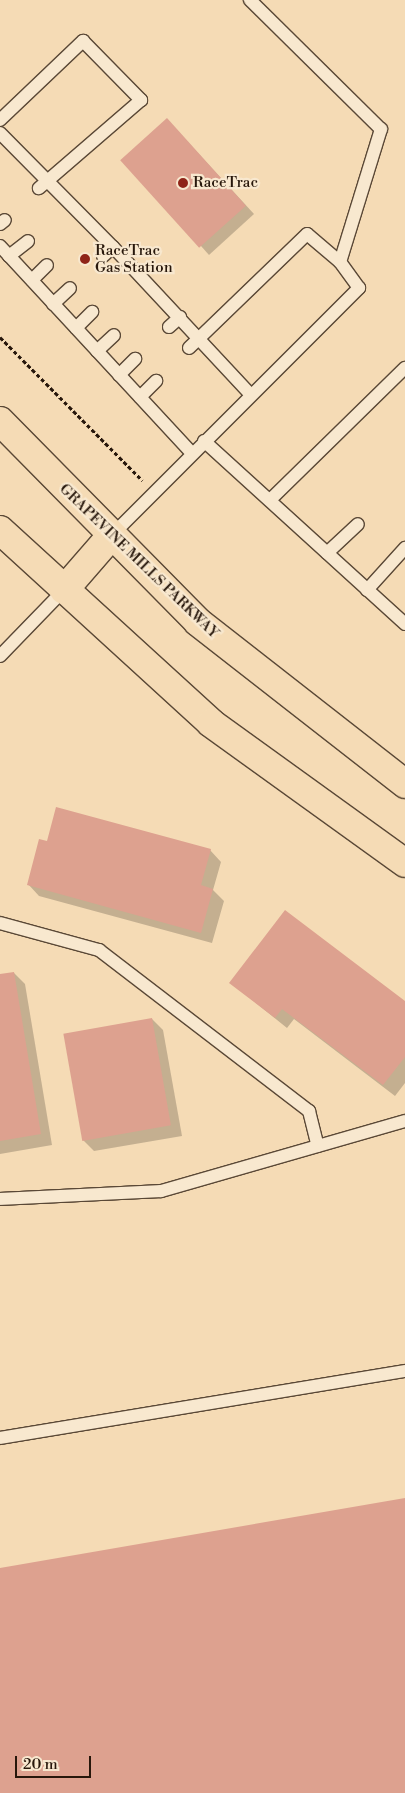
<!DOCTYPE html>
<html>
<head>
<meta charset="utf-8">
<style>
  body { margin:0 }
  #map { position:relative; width:405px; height:1793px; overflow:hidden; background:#f5dbb5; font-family:"Libre Bodoni",serif }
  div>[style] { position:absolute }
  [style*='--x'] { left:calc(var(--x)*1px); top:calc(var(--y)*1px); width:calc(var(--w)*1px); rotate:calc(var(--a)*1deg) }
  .shadow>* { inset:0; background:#0003 }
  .building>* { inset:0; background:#dda18f; transform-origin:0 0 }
  .path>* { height:3px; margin-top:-1.5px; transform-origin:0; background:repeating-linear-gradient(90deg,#27170b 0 4px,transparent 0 6.5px) }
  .roads { filter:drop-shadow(1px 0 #5a4836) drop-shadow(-1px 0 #5a4836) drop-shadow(0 1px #5a4836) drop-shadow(0 -1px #5a4836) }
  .lane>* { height:12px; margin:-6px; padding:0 6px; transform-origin:6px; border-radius:6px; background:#f8e8cf }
  .primary>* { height:28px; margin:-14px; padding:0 14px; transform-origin:14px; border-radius:14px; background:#f5dbb5 }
  .dots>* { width:14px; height:14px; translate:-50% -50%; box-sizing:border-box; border:2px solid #f8e8cf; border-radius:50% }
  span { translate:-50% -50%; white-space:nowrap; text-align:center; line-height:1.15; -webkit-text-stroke:4.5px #f8e8cf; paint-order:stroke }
  .poi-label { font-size:15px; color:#27170b }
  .left { translate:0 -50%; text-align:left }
  .street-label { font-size:15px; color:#27170b }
  .scale { position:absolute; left:15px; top:1756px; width:76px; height:22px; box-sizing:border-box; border:2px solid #27170b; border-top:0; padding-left:6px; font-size:15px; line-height:18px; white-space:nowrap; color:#27170b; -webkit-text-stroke:4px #f8e8cf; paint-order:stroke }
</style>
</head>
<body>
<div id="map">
  <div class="shadow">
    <i style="clip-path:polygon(175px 128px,254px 214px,209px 255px,201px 246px)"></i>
    <i style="clip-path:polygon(48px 843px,210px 850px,221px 862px,213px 890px,224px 901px,212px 943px,39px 896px,28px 884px)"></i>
    <i style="clip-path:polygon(14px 973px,25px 984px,52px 1145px,0 1154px,0 976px)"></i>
    <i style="clip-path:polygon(231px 983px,405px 1003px,405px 1083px,395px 1096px,294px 1019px,287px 1028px)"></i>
    <i style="clip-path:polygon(152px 1019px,163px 1030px,182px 1136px,94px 1151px,83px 1140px)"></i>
  </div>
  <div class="building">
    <i style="left:167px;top:118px;width:118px;height:63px;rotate:48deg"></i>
    <i style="clip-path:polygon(56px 807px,211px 849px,201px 885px,213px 889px,201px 933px,27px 885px,39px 839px,47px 841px)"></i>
    <i style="clip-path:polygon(285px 910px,405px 1001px,405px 1057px,383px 1085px,282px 1009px,275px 1018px,229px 983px)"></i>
    <i style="clip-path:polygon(14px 972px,41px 1134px,0 1141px,0 974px)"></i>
    <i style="left:152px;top:1018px;width:109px;height:90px;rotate:80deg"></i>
    <i style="clip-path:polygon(405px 1498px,405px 1793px,0 1793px,0 1568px)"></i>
  </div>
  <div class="path">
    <i style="--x:0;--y:337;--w:202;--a:45.2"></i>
  </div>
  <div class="roads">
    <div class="lane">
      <i style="--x:250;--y:0;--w:184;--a:44.6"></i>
      <i style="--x:381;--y:129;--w:139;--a:107.1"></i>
      <i style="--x:0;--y:120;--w:115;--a:-43.6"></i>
      <i style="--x:83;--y:41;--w:83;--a:45.5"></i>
      <i style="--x:141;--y:100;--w:135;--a:139.2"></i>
      <i style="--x:0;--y:133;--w:161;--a:45.3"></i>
      <i style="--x:113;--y:247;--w:202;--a:47"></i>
      <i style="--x:0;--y:224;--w:6;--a:-39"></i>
      <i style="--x:0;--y:246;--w:282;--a:47.2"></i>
      <i style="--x:9;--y:256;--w:24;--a:-38"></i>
      <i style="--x:103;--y:256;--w:13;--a:-42"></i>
      <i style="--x:32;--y:280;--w:21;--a:-45"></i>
      <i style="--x:53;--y:304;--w:23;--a:-43"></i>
      <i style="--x:169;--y:327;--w:15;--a:-42"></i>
      <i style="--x:76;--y:328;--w:23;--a:-45"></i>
      <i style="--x:97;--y:351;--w:23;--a:-43"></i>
      <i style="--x:119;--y:375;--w:23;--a:-45"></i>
      <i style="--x:140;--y:397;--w:23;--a:-45"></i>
      <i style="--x:204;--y:441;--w:272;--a:42.3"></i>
      <i style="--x:270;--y:500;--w:189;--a:-44.4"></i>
      <i style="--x:111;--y:536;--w:351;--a:-45"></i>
      <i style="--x:359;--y:288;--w:32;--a:-126"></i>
      <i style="--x:340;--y:262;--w:43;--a:-139.7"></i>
      <i style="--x:307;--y:234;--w:164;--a:136"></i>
      <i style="--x:327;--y:553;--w:42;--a:-43.1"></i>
      <i style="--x:367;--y:590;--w:57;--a:-47.9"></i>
      <i style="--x:0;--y:656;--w:92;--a:-45.9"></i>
      <i style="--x:0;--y:923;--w:103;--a:15.3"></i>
      <i style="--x:99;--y:950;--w:265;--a:37.5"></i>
      <i style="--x:309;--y:1111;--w:36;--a:76"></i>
      <i style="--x:0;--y:1199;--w:161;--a:-2.8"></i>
      <i style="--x:161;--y:1191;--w:254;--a:-16"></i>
      <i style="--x:0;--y:1438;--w:411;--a:-9.4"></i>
    </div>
    <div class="primary">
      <i style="--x:0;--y:421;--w:282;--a:45.4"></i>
      <i style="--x:198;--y:622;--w:263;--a:38"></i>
      <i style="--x:0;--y:530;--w:286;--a:42.4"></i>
      <i style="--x:211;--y:723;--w:239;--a:35.8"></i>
      <i style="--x:64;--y:590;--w:72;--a:-49"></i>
    </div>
  </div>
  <div class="dots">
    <i style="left:183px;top:183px;background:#8f2418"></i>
    <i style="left:85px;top:259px;background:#8f2418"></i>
  </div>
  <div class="poi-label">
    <span class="left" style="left:193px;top:183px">RaceTrac</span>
    <span class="left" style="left:95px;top:259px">RaceTrac<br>Gas Station</span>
  </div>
  <div class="street-label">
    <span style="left:139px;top:561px;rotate:44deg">GRAPEVINE MILLS PARKWAY</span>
  </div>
  <div class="scale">20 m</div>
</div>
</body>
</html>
